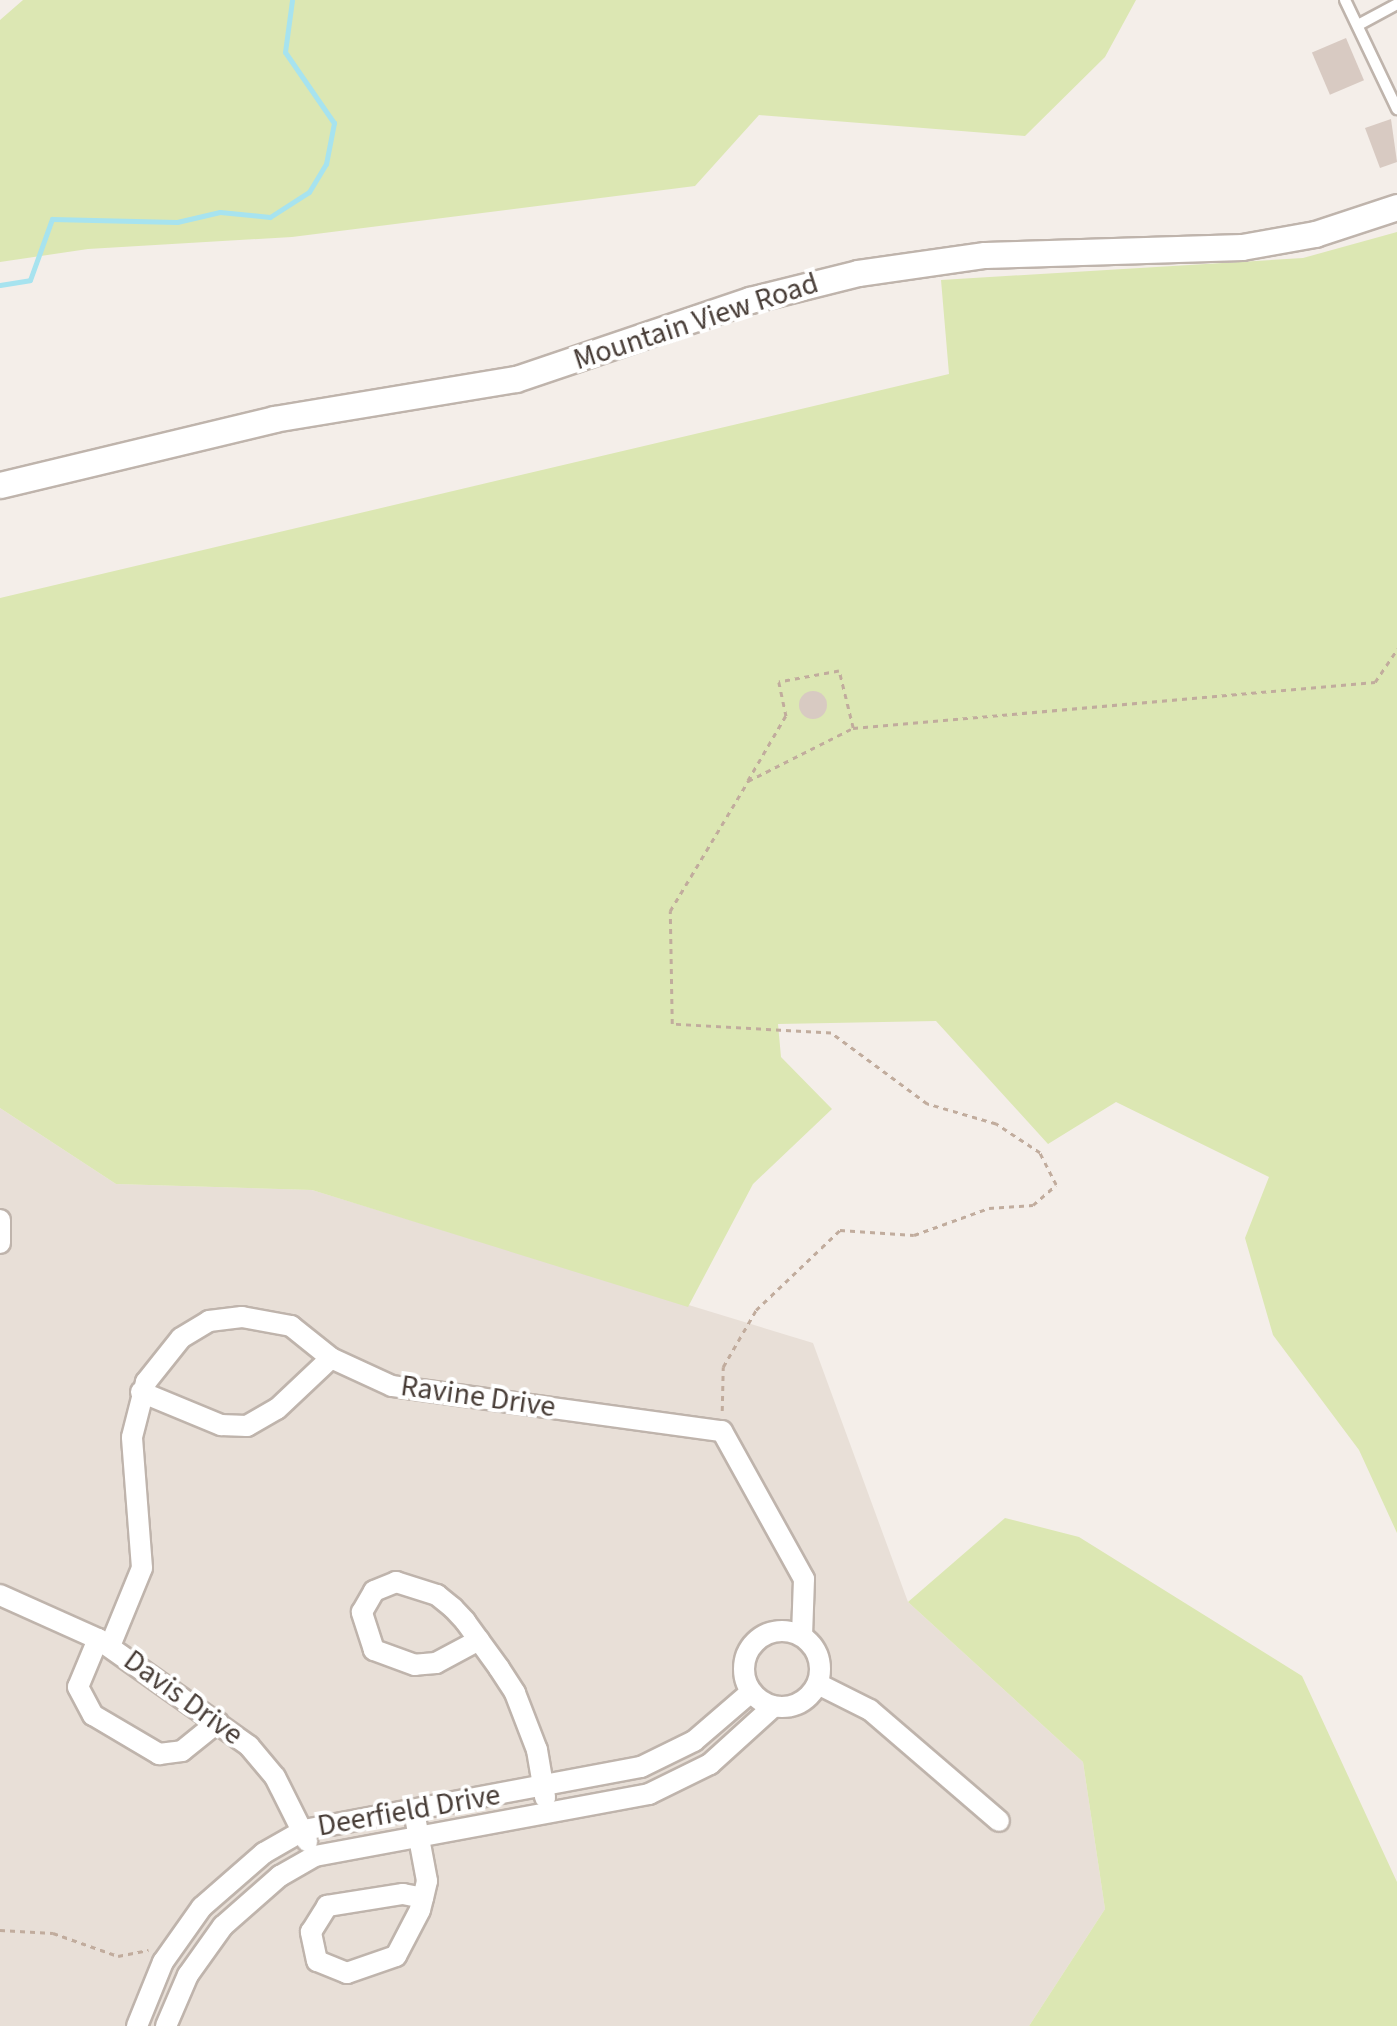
<!DOCTYPE html>
<html>
<head>
<meta charset="utf-8">
<style>
  body { margin:0 }
  #map { position:relative; width:1397px; height:2026px; overflow:hidden; background:#f4eee9; font-family:"Source Sans 3",sans-serif }
  div>[style] { position:absolute }
  [style*='--x'] { left:calc(var(--x)*1px); top:calc(var(--y)*1px); width:calc(var(--w)*1px); rotate:calc(var(--a)*1deg) }
  .residential>* { inset:0; background:#e8dfd7 }
  .green>* { inset:0; background:#dce7b3 }
  .stream>* { height:5px; margin:-2.5px; padding:0 2.5px; transform-origin:2.5px; border-radius:2.5px; background:#a7e3ef }
  .building>* { inset:0; background:#d8cac2; transform-origin:0 0 }
  .round { border-radius:50% }
  .path>* { height:2.5px; margin-top:-1.25px; transform-origin:0; background:repeating-linear-gradient(90deg,#c1ac9d 0 5px,transparent 0 10px) }
  .roads { filter:drop-shadow(2px 0 #bfb4ac) drop-shadow(-2px 0 #bfb4ac) drop-shadow(0 2px #bfb4ac) drop-shadow(0 -2px #bfb4ac) }
  .service>* { height:10px; margin:-5px; padding:0 5px; transform-origin:5px; border-radius:5px; background:#fff }
  .minor>* { height:20px; margin:-10px; padding:0 10px; transform-origin:10px; border-radius:10px; background:#fff }
  .minor>.ring { margin:-10px; padding:0; box-sizing:content-box; background:none; border:20px solid #fff; border-radius:50% }
  .tertiary>* { height:25px; margin:-12.5px; padding:0 12.5px; transform-origin:12.5px; border-radius:12.5px; background:#fff }
  span { translate:-50% -50%; white-space:nowrap; text-align:center; line-height:1.15; -webkit-text-stroke:8px #fff; paint-order:stroke }
  .street-label { font-size:30px; color:#483d37 }
</style>
</head>
<body>
<div id="map">
  <div class="residential">
    <i style="clip-path:polygon(0 1108px,116px 1184px,312px 1190px,813px 1343px,908px 1602px,1083px 1762px,1105px 1909px,1029px 2026px,0 2026px)"></i>
  </div>
  <div class="green">
    <i style="clip-path:polygon(23px 0,1136px 0,1105px 57px,1025px 136px,759px 115px,695px 186px,292px 237px,88px 249px,0 262px,0 20px)"></i>
    <i style="clip-path:polygon(1397px 232px,1397px 1533px,1359px 1450px,1273px 1335px,1245px 1238px,1269px 1177px,1116px 1102px,1048px 1144px,936px 1021px,778px 1024px,781px 1057px,832px 1109px,753px 1184px,688px 1307px,312px 1190px,116px 1184px,0 1108px,0 598px,949px 374px,941px 280px,1303px 258px)"></i>
    <i style="clip-path:polygon(1005px 1518px,1079px 1537px,1302px 1676px,1397px 1882px,1397px 2026px,1029px 2026px,1105px 1909px,1083px 1762px,908px 1602px)"></i>
  </div>
  <div class="stream">
    <i style="--x:0;--y:285;--w:30;--a:-9"></i>
    <i style="--x:30;--y:280;--w:65;--a:-70.2"></i>
    <i style="--x:52;--y:219;--w:125;--a:1.4"></i>
    <i style="--x:177;--y:222;--w:44;--a:-13.1"></i>
    <i style="--x:220;--y:212;--w:50;--a:5.7"></i>
    <i style="--x:270;--y:217;--w:46;--a:-32.7"></i>
    <i style="--x:309;--y:192;--w:33;--a:-59"></i>
    <i style="--x:326;--y:164;--w:42;--a:-79"></i>
    <i style="--x:334;--y:123;--w:86;--a:-124.6"></i>
    <i style="--x:285;--y:52;--w:52;--a:-82.3"></i>
  </div>
  <div class="building">
    <i style="left:1346px;top:38px;width:46px;height:37px;rotate:67deg"></i>
    <i style="clip-path:polygon(1391px 119px,1397px 162px,1380px 168px,1365px 128px)"></i>
    <i class="round" style="left:799px;top:691px;width:28px;height:28px"></i>
  </div>
  <div class="path">
    <i style="--x:853;--y:728;--w:524;--a:-5.04"></i>
    <i style="--x:1375;--y:682;--w:40;--a:-56"></i>
    <i style="--x:722;--y:1411;--w:44;--a:-88.7"></i>
    <i style="--x:723;--y:1367;--w:66;--a:-59.9"></i>
    <i style="--x:756;--y:1310;--w:116;--a:-43.6"></i>
    <i style="--x:840;--y:1230;--w:74;--a:3.9"></i>
    <i style="--x:914;--y:1235;--w:80;--a:-19.8"></i>
    <i style="--x:989;--y:1208;--w:44;--a:-3.9"></i>
    <i style="--x:1033;--y:1205;--w:30;--a:-41"></i>
    <i style="--x:1056;--y:1185;--w:36;--a:-117"></i>
    <i style="--x:1040;--y:1153;--w:53;--a:-146.6"></i>
    <i style="--x:996;--y:1124;--w:72;--a:-163.8"></i>
    <i style="--x:927;--y:1104;--w:119;--a:-143.5"></i>
    <i style="--x:831;--y:1033;--w:159;--a:-176.8"></i>
    <i style="--x:672;--y:1024;--w:113;--a:-91"></i>
    <i style="--x:670;--y:911;--w:152;--a:-59"></i>
    <i style="--x:748;--y:781;--w:118;--a:-26.8"></i>
    <i style="--x:853;--y:728;--w:59;--a:-103.8"></i>
    <i style="--x:839;--y:671;--w:61;--a:169.6"></i>
    <i style="--x:779;--y:682;--w:35;--a:78"></i>
    <i style="--x:786;--y:716;--w:75;--a:120.3"></i>
    <i style="--x:0;--y:1930;--w:53;--a:3.2"></i>
    <i style="--x:53;--y:1933;--w:69;--a:19.5"></i>
    <i style="--x:118;--y:1956;--w:31;--a:-11"></i>
  </div>
  <div class="roads">
    <div class="service">
      <i style="--x:1345;--y:0;--w:121;--a:64.5"></i>
      <i style="--x:1360;--y:24;--w:42;--a:-28.4"></i>
    </div>
    <div class="minor">
      <i style="--x:0;--y:1220;--w:23;--a:90"></i>
      <i style="--x:141;--y:1392;--w:87;--a:22.4"></i>
      <i style="--x:221;--y:1425;--w:26;--a:2"></i>
      <i style="--x:247;--y:1426;--w:34;--a:-30"></i>
      <i style="--x:277;--y:1409;--w:74;--a:-43.4"></i>
      <i style="--x:0;--y:1595;--w:107;--a:24.2"></i>
      <i style="--x:98;--y:1639;--w:185;--a:35.3"></i>
      <i style="--x:249;--y:1746;--w:40;--a:50"></i>
      <i style="--x:275;--y:1777;--w:72;--a:63.4"></i>
      <i class="ring" style="left:744px;top:1631px;width:56px;height:56px"></i>
      <i style="--x:98;--y:1639;--w:52;--a:112.6"></i>
      <i style="--x:78;--y:1687;--w:32;--a:62"></i>
      <i style="--x:93;--y:1715;--w:77;--a:30.6"></i>
      <i style="--x:159;--y:1754;--w:23;--a:-7"></i>
      <i style="--x:182;--y:1751;--w:46;--a:-38.9"></i>
      <i style="--x:479;--y:1640;--w:49;--a:151.9"></i>
      <i style="--x:436;--y:1663;--w:21;--a:175"></i>
      <i style="--x:415;--y:1665;--w:44;--a:-159.9"></i>
      <i style="--x:374;--y:1650;--w:40;--a:-108"></i>
      <i style="--x:362;--y:1612;--w:24;--a:-60"></i>
      <i style="--x:374;--y:1591;--w:24;--a:-22"></i>
      <i style="--x:396;--y:1582;--w:43;--a:17.6"></i>
      <i style="--x:437;--y:1595;--w:21;--a:39"></i>
      <i style="--x:453;--y:1608;--w:18;--a:47"></i>
      <i style="--x:465;--y:1621;--w:58;--a:54.1"></i>
      <i style="--x:499;--y:1668;--w:30;--a:57"></i>
      <i style="--x:515;--y:1693;--w:61;--a:68.9"></i>
      <i style="--x:537;--y:1750;--w:48;--a:80.3"></i>
      <i style="--x:110;--y:1646;--w:84;--a:-67.7"></i>
      <i style="--x:142;--y:1568;--w:131;--a:-94.4"></i>
      <i style="--x:132;--y:1437;--w:57;--a:-75.7"></i>
      <i style="--x:146;--y:1382;--w:56;--a:-51.5"></i>
      <i style="--x:181;--y:1338;--w:33;--a:-31"></i>
      <i style="--x:209;--y:1321;--w:33;--a:-7"></i>
      <i style="--x:242;--y:1317;--w:50;--a:10.4"></i>
      <i style="--x:291;--y:1326;--w:51;--a:38.7"></i>
      <i style="--x:331;--y:1358;--w:67;--a:24.7"></i>
      <i style="--x:392;--y:1386;--w:333;--a:7.8"></i>
      <i style="--x:722;--y:1431;--w:169;--a:61"></i>
      <i style="--x:804;--y:1579;--w:57;--a:92"></i>
      <i style="--x:818;--y:1684;--w:58;--a:26.6"></i>
      <i style="--x:870;--y:1710;--w:170;--a:40.7"></i>
      <i style="--x:416;--y:1822;--w:60;--a:79.4"></i>
      <i style="--x:427;--y:1881;--w:17;--a:103"></i>
      <i style="--x:423;--y:1898;--w:12;--a:104"></i>
      <i style="--x:420;--y:1910;--w:52;--a:117.6"></i>
      <i style="--x:396;--y:1956;--w:52;--a:160.9"></i>
      <i style="--x:347;--y:1973;--w:32;--a:-158"></i>
      <i style="--x:317;--y:1961;--w:30;--a:-102"></i>
      <i style="--x:311;--y:1932;--w:31;--a:-58"></i>
      <i style="--x:327;--y:1906;--w:77;--a:-9"></i>
      <i style="--x:403;--y:1894;--w:20;--a:11"></i>
      <i style="--x:137;--y:2026;--w:69;--a:-67.9"></i>
      <i style="--x:163;--y:1962;--w:67;--a:-54.7"></i>
      <i style="--x:202;--y:1907;--w:82;--a:-41.1"></i>
      <i style="--x:264;--y:1853;--w:46;--a:-29.9"></i>
      <i style="--x:304;--y:1830;--w:343;--a:-10.6"></i>
      <i style="--x:641;--y:1767;--w:59;--a:-26.1"></i>
      <i style="--x:694;--y:1741;--w:75;--a:-40.7"></i>
      <i style="--x:166;--y:2026;--w:56;--a:-66.7"></i>
      <i style="--x:188;--y:1975;--w:60;--a:-54.5"></i>
      <i style="--x:223;--y:1926;--w:76;--a:-41.3"></i>
      <i style="--x:280;--y:1876;--w:40;--a:-29.7"></i>
      <i style="--x:315;--y:1856;--w:340;--a:-10.5"></i>
      <i style="--x:649;--y:1794;--w:68;--a:-26.2"></i>
      <i style="--x:710;--y:1764;--w:86;--a:-42.2"></i>
    </div>
    <div class="tertiary">
      <i style="--x:0;--y:485;--w:282;--a:-13.5"></i>
      <i style="--x:274;--y:419;--w:245;--a:-9.4"></i>
      <i style="--x:516;--y:379;--w:247;--a:-18.7"></i>
      <i style="--x:750;--y:300;--w:111;--a:-14"></i>
      <i style="--x:858;--y:273;--w:128;--a:-8.1"></i>
      <i style="--x:985;--y:255;--w:257;--a:-1.8"></i>
      <i style="--x:1242;--y:247;--w:74;--a:-10.1"></i>
      <i style="--x:1315;--y:234;--w:86;--a:-18.2"></i>
    </div>
  </div>
  <div class="street-label">
    <span style="left:696px;top:322px;rotate:-18deg">Mountain View Road</span>
    <span style="left:478px;top:1397px;rotate:8deg">Ravine Drive</span>
    <span style="left:183px;top:1698px;rotate:36deg">Davis Drive</span>
    <span style="left:409px;top:1811px;rotate:-10deg">Deerfield Drive</span>
  </div>
</div>
</body>
</html>
